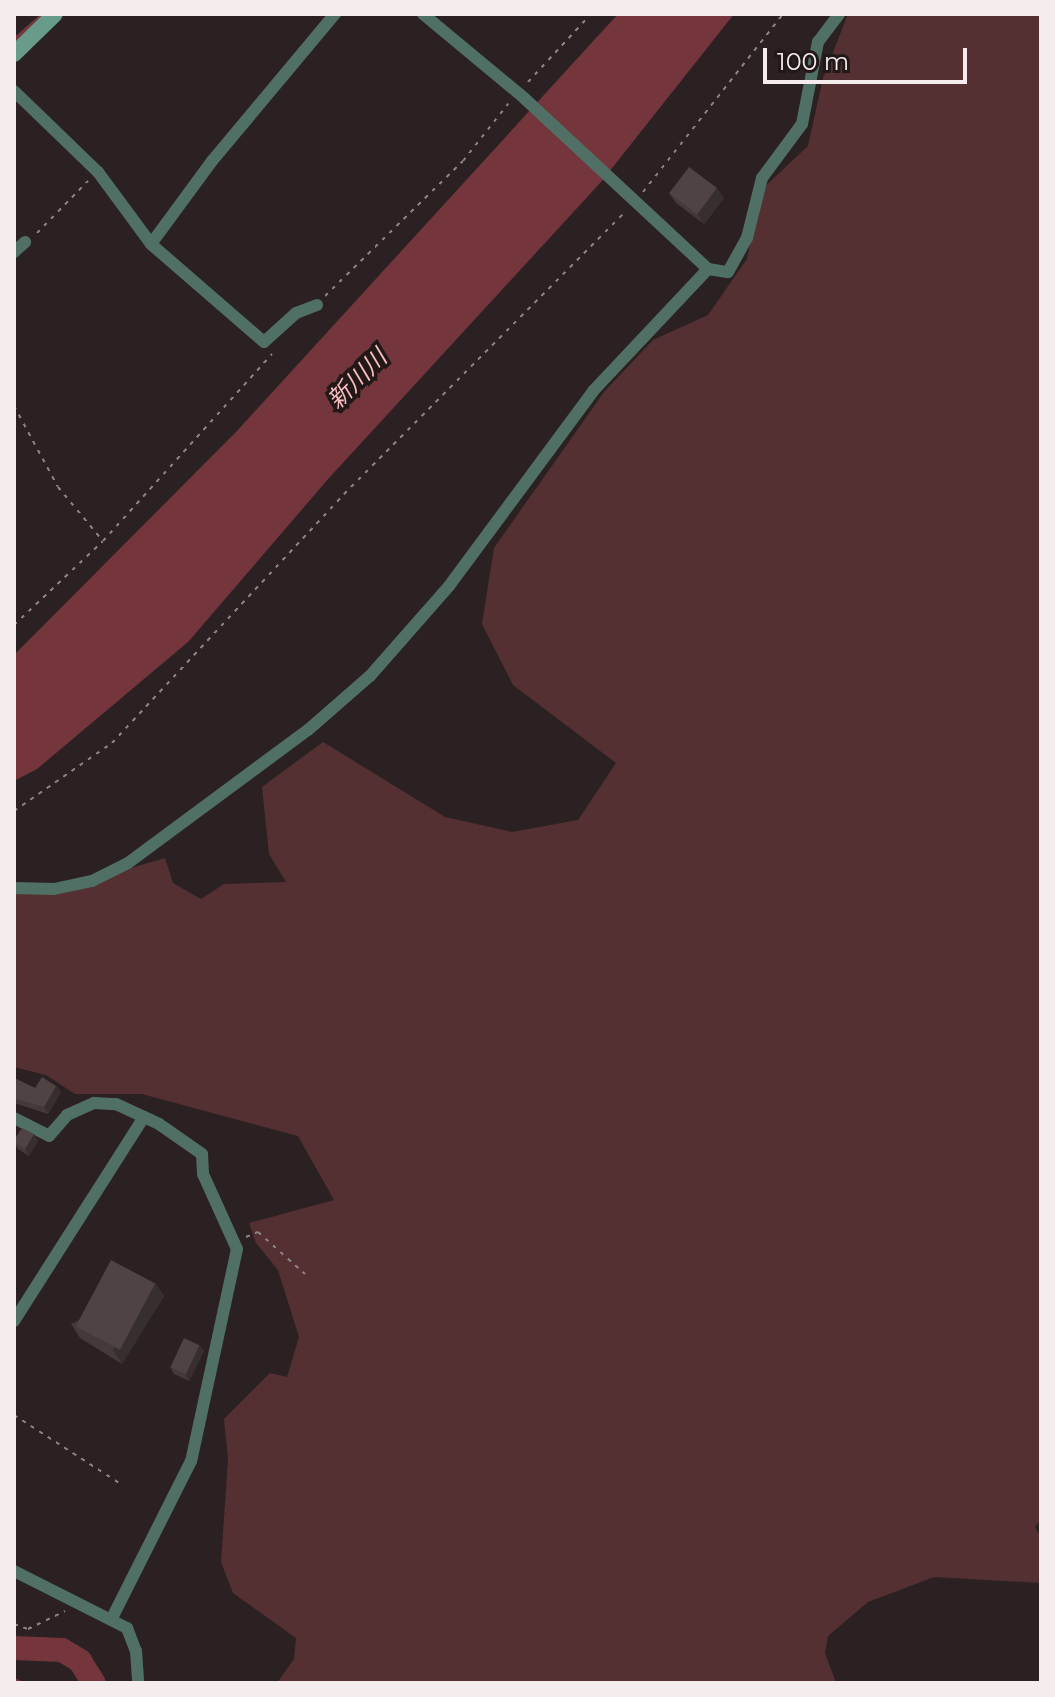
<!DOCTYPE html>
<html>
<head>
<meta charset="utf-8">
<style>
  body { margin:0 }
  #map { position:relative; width:1055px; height:1697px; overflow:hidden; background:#2c2122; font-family:Montserrat,"Noto Sans JP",sans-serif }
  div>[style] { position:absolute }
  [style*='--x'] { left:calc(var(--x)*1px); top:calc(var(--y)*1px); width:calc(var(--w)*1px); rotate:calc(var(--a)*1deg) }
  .green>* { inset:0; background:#543033 }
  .water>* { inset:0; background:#74363c }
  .stream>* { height:4px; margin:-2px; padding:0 2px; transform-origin:2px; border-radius:2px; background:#74363c }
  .river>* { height:24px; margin:-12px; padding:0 12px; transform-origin:12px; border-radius:12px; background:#74363c }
  .path>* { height:2px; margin-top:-1px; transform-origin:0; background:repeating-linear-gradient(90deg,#8e8485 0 4px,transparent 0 10px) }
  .minor>* { height:12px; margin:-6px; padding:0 6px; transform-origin:6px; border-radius:6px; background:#517065 }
  .secondary>* { height:16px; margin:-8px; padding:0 8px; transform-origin:8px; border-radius:8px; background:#699b8a }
  .wall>* { inset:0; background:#443a3a }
  .shaded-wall>* { inset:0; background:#372f2f }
  .building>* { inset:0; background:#4f4343; transform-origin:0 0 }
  span { translate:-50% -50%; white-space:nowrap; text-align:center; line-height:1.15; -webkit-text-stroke:7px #221818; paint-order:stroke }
  .water-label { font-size:24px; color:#f9bcbf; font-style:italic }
  .frame { position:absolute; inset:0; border:16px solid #f5eded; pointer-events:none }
  .scale { position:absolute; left:763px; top:48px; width:204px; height:36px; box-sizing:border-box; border:4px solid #f5eded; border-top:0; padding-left:10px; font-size:24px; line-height:28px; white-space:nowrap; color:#f5eded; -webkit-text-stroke:6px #221818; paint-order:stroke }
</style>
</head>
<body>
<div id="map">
  <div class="green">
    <i style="clip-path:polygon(848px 14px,1041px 14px,1041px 1520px,1035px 1527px,1041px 1538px,1041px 1583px,934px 1577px,868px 1602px,828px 1636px,825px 1653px,836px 1683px,277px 1683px,294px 1659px,296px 1638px,233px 1593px,221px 1562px,228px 1459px,224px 1419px,270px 1373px,287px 1377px,299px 1337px,278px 1270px,256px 1243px,249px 1223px,334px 1200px,298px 1136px,142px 1094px,75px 1094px,46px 1075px,14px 1067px,14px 892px,53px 891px,165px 858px,173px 883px,201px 899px,224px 884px,286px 882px,269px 854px,262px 787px,323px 742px,445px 817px,512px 832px,578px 820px,616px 763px,513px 685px,482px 624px,494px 548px,604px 392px,653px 340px,708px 315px,747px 259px,760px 191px,808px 146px,823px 78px)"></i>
  </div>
  <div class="water">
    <i style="clip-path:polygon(618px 14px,734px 14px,601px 182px,329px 478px,188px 642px,37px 769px,14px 781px,14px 655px,236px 432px)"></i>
  </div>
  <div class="stream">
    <i style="--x:14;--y:40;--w:37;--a:-41"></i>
    <i style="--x:14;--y:1680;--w:8;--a:23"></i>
  </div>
  <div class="river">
    <i style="--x:14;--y:1648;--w:48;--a:2.4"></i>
    <i style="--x:62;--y:1650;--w:21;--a:31"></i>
    <i style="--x:80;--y:1661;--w:26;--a:58"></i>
  </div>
  <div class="path">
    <i style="--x:528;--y:82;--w:93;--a:-47.2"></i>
    <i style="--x:643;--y:192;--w:226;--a:-51.8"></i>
    <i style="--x:37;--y:233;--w:73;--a:-45.6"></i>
    <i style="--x:325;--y:296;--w:193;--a:-44.4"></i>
    <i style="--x:463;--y:161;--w:73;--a:-51.7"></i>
    <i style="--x:14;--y:406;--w:92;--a:61.5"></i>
    <i style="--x:58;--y:487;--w:70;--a:50.2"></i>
    <i style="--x:14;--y:625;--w:122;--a:-43.3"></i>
    <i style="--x:103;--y:541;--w:252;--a:-47.9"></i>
    <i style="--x:14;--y:811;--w:119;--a:-34.8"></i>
    <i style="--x:112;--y:743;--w:350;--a:-47"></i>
    <i style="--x:351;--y:487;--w:388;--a:-45.1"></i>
    <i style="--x:246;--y:1237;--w:13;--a:-23"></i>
    <i style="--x:258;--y:1232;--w:63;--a:41.8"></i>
    <i style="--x:14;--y:1415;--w:125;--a:32.9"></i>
    <i style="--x:14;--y:1624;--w:15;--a:20"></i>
    <i style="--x:28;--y:1629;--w:41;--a:-25.9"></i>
  </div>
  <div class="minor">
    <i style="--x:423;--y:14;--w:131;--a:39.7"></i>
    <i style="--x:524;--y:98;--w:251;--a:42.9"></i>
    <i style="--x:708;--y:269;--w:20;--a:9"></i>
    <i style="--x:728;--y:272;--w:39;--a:-61"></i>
    <i style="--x:747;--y:238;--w:62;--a:-76"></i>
    <i style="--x:762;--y:178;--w:67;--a:-53.5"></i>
    <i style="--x:802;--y:124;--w:84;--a:-79"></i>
    <i style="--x:818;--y:42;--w:35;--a:-53"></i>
    <i style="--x:14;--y:91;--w:117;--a:44"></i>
    <i style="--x:98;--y:172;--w:89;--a:53.6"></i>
    <i style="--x:14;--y:252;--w:15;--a:-42"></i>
    <i style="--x:317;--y:305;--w:22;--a:159"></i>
    <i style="--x:296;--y:313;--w:43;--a:137.8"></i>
    <i style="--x:264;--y:342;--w:150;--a:-139.1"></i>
    <i style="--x:151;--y:244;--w:103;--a:-53.7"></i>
    <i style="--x:212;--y:161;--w:192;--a:-50.1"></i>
    <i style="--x:14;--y:888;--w:40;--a:1.4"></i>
    <i style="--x:54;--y:889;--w:39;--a:-12"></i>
    <i style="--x:92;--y:881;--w:40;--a:-26.6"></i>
    <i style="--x:128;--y:863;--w:224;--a:-36.5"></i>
    <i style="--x:308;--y:730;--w:82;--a:-41.1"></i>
    <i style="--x:370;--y:676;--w:120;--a:-48.7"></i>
    <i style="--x:449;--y:586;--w:244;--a:-53.5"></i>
    <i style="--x:594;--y:390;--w:166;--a:-46.7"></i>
    <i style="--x:14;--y:1118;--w:39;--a:27"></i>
    <i style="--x:49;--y:1136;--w:28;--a:-49"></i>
    <i style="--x:67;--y:1115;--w:30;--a:-24"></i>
    <i style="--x:94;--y:1103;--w:22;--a:3"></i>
    <i style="--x:116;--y:1104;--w:47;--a:24.9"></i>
    <i style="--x:159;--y:1124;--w:52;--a:34.9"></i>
    <i style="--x:202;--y:1154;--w:20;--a:87"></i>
    <i style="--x:203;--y:1174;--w:82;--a:65.6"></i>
    <i style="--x:237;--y:1249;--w:217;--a:102.2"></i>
    <i style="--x:191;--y:1461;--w:176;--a:116.7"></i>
    <i style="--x:14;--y:1321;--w:242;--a:-57.5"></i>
    <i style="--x:14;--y:1571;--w:127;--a:26.8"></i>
    <i style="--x:127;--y:1628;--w:25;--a:69"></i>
    <i style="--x:136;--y:1651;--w:32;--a:86"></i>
  </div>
  <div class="secondary">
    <i style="--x:14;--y:54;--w:57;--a:-44.3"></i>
  </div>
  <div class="wall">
    <i style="clip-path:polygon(669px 193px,724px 198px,704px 224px,676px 203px)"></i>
    <i style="clip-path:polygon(14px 1078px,35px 1088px,56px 1086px,61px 1092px,48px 1114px,14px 1103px)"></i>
    <i style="clip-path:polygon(34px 1134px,38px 1141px,29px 1156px,18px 1149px,14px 1143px,14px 1140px)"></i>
    <i style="clip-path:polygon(155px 1283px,164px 1296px,122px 1364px,80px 1338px,71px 1324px)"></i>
    <i style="clip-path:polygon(199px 1345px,204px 1351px,189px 1381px,174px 1374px,170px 1367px)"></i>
  </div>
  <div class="shaded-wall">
    <i style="clip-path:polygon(717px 188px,724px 198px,704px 224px,697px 214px)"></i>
    <i style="clip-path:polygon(56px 1086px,61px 1092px,48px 1114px,44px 1107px)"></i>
    <i style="clip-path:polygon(34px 1134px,38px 1141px,29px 1156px,25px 1149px)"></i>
    <i style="clip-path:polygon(155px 1283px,164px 1296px,122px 1364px,113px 1350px)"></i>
    <i style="clip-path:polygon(199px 1345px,204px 1351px,189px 1381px,185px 1374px)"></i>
  </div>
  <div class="building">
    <i style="left:689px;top:167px;width:35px;height:33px;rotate:37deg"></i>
    <i style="clip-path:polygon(42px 1077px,56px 1086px,44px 1107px,14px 1098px,14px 1078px,35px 1088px)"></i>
    <i style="clip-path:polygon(22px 1128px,34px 1134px,25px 1149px,14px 1142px,14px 1140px)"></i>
    <i style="left:111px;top:1260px;width:50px;height:75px;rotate:28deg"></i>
    <i style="left:184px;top:1338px;width:17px;height:32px;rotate:25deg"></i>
  </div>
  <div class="water-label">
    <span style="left:357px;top:379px;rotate:-45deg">新川川</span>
  </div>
  <div class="frame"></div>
  <div class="scale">100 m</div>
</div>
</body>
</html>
